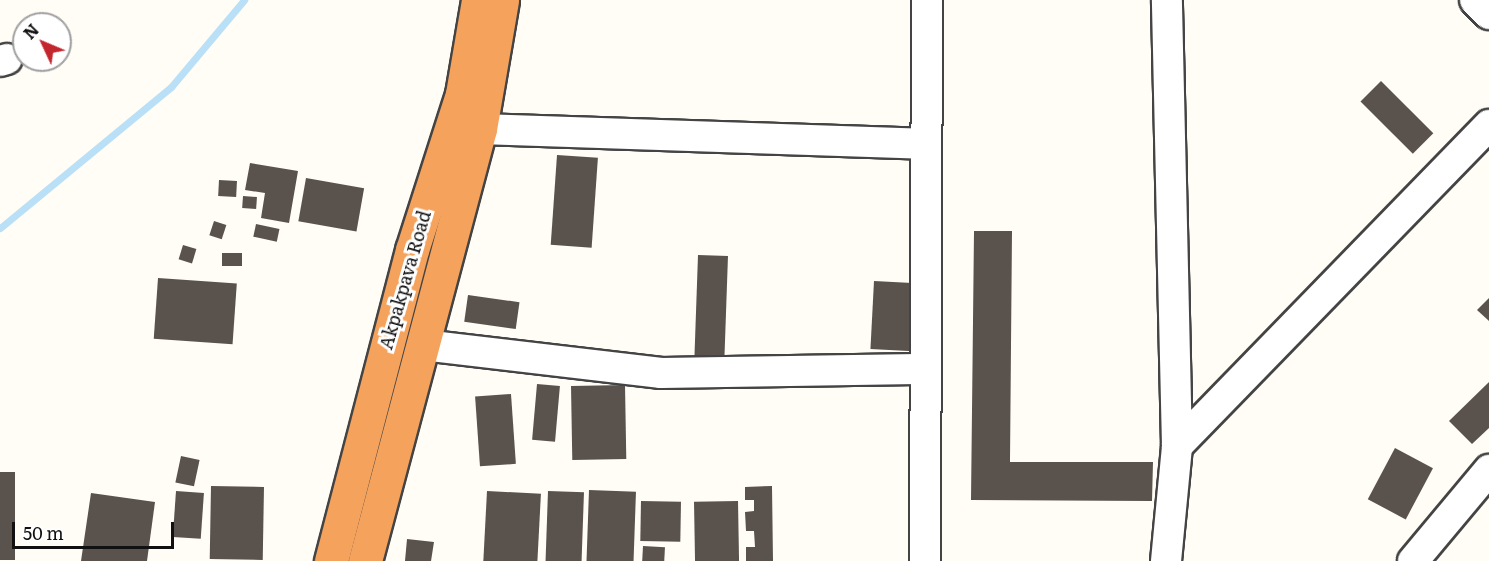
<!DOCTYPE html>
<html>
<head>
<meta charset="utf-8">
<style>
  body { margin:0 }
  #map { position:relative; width:1489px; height:561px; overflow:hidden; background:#fffdf5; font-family:Literata,serif }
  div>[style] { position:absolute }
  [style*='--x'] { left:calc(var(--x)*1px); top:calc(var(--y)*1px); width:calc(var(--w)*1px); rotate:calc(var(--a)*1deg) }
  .stream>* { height:7px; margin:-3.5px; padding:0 3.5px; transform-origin:3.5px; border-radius:3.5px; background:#b9e0f7 }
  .building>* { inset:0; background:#5a524d; transform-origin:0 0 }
  .roads { filter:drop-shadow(2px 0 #444) drop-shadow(-2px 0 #444) drop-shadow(0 2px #444) drop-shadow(0 -2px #444) }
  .minor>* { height:30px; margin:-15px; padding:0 15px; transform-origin:15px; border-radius:15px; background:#fff }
  .highway>* { height:33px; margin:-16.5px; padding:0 16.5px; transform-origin:16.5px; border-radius:16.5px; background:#f5a25d }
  span { translate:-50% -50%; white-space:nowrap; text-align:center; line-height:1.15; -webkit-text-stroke:6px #fff; paint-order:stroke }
  .street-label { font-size:18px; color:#111 }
  .north { position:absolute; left:12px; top:12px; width:60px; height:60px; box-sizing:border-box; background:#fff; border:2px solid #a0a0a0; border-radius:50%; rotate:314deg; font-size:16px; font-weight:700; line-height:24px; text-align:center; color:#111 }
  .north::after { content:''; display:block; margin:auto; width:21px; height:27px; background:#c4262e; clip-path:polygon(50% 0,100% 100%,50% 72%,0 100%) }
  .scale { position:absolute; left:12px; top:522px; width:162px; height:27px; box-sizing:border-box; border:3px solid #111; border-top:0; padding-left:8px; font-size:18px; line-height:21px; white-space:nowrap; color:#111; -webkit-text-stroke:4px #fff; paint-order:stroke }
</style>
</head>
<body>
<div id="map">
  <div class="stream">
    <i style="--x:0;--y:228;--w:222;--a:-39.5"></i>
    <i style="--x:171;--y:87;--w:114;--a:-50"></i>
  </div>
  <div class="building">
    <i style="left:1381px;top:81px;width:74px;height:29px;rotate:45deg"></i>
    <i style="left:557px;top:155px;width:41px;height:90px;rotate:4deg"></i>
    <i style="clip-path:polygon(250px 163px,298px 171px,289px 223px,261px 218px,265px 193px,245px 190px)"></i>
    <i style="left:306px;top:178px;width:59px;height:44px;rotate:10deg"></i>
    <i style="left:219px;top:180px;width:18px;height:16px;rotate:3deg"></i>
    <i style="left:243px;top:196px;width:14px;height:12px;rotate:4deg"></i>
    <i style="left:214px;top:221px;width:13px;height:15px;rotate:18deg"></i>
    <i style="left:256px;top:224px;width:24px;height:13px;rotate:12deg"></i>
    <i style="clip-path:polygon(974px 231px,1012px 231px,1010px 462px,1153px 462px,1152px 501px,971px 500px)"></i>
    <i style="left:183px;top:245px;width:14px;height:15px;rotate:17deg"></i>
    <i style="left:222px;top:253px;width:20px;height:13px"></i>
    <i style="left:698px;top:255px;width:30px;height:104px;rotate:2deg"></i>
    <i style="left:158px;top:278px;width:79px;height:61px;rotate:4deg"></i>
    <i style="left:874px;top:281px;width:43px;height:68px;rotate:3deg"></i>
    <i style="left:468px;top:295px;width:52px;height:27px;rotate:8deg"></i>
    <i style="clip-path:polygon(1489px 298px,1489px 321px,1477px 310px)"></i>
    <i style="clip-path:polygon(1489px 382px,1489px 428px,1472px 444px,1449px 421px)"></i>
    <i style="left:537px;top:384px;width:23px;height:56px;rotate:5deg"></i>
    <i style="left:625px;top:385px;width:74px;height:54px;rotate:89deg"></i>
    <i style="left:511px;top:394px;width:70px;height:36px;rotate:86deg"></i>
    <i style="left:1395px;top:448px;width:43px;height:58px;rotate:28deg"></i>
    <i style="left:181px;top:456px;width:19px;height:27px;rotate:12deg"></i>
    <i style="left:0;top:472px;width:15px;height:88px"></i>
    <i style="left:211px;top:486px;width:53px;height:73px;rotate:1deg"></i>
    <i style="clip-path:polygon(772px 486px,773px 561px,746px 561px,746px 547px,755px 547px,754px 531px,746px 531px,745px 512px,754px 511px,754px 500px,745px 500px,745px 487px)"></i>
    <i style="left:589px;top:490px;width:47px;height:71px;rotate:2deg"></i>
    <i style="left:176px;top:491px;width:28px;height:46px;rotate:4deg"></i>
    <i style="left:487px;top:491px;width:54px;height:70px;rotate:3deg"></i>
    <i style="left:548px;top:491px;width:36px;height:70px;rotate:2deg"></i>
    <i style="clip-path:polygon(91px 493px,155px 502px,147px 561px,81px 561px)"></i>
    <i style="left:641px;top:501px;width:40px;height:40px;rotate:1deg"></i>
    <i style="left:738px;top:501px;width:60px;height:44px;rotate:89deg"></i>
    <i style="clip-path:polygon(407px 539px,434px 542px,431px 561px,405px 561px)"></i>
    <i style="left:643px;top:546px;width:22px;height:15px;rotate:3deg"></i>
  </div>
  <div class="roads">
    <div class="minor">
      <i style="--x:1475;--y:0;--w:20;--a:45"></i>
      <i style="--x:0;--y:61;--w:7;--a:-16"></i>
      <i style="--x:480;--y:129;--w:443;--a:1.9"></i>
      <i style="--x:423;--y:345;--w:240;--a:6.7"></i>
      <i style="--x:661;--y:373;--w:264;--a:-0.9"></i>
      <i style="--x:1177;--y:446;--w:448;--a:-45.8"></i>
      <i style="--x:925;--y:561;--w:561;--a:-89.8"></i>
      <i style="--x:1166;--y:561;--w:116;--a:-84.5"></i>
      <i style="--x:1177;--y:446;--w:446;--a:-91.3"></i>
      <i style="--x:1413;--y:561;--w:119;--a:-50.1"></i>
    </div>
    <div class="highway">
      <i style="--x:331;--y:561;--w:321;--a:-75.4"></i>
      <i style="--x:412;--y:250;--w:164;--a:-72.2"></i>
      <i style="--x:462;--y:94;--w:95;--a:-80.3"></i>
      <i style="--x:365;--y:561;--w:447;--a:-75.1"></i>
      <i style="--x:480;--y:129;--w:131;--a:-80.3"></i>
    </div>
  </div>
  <div class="street-label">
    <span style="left:405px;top:280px;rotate:-74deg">Akpakpava Road</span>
  </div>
  <div class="north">N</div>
  <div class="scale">50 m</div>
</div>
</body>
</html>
